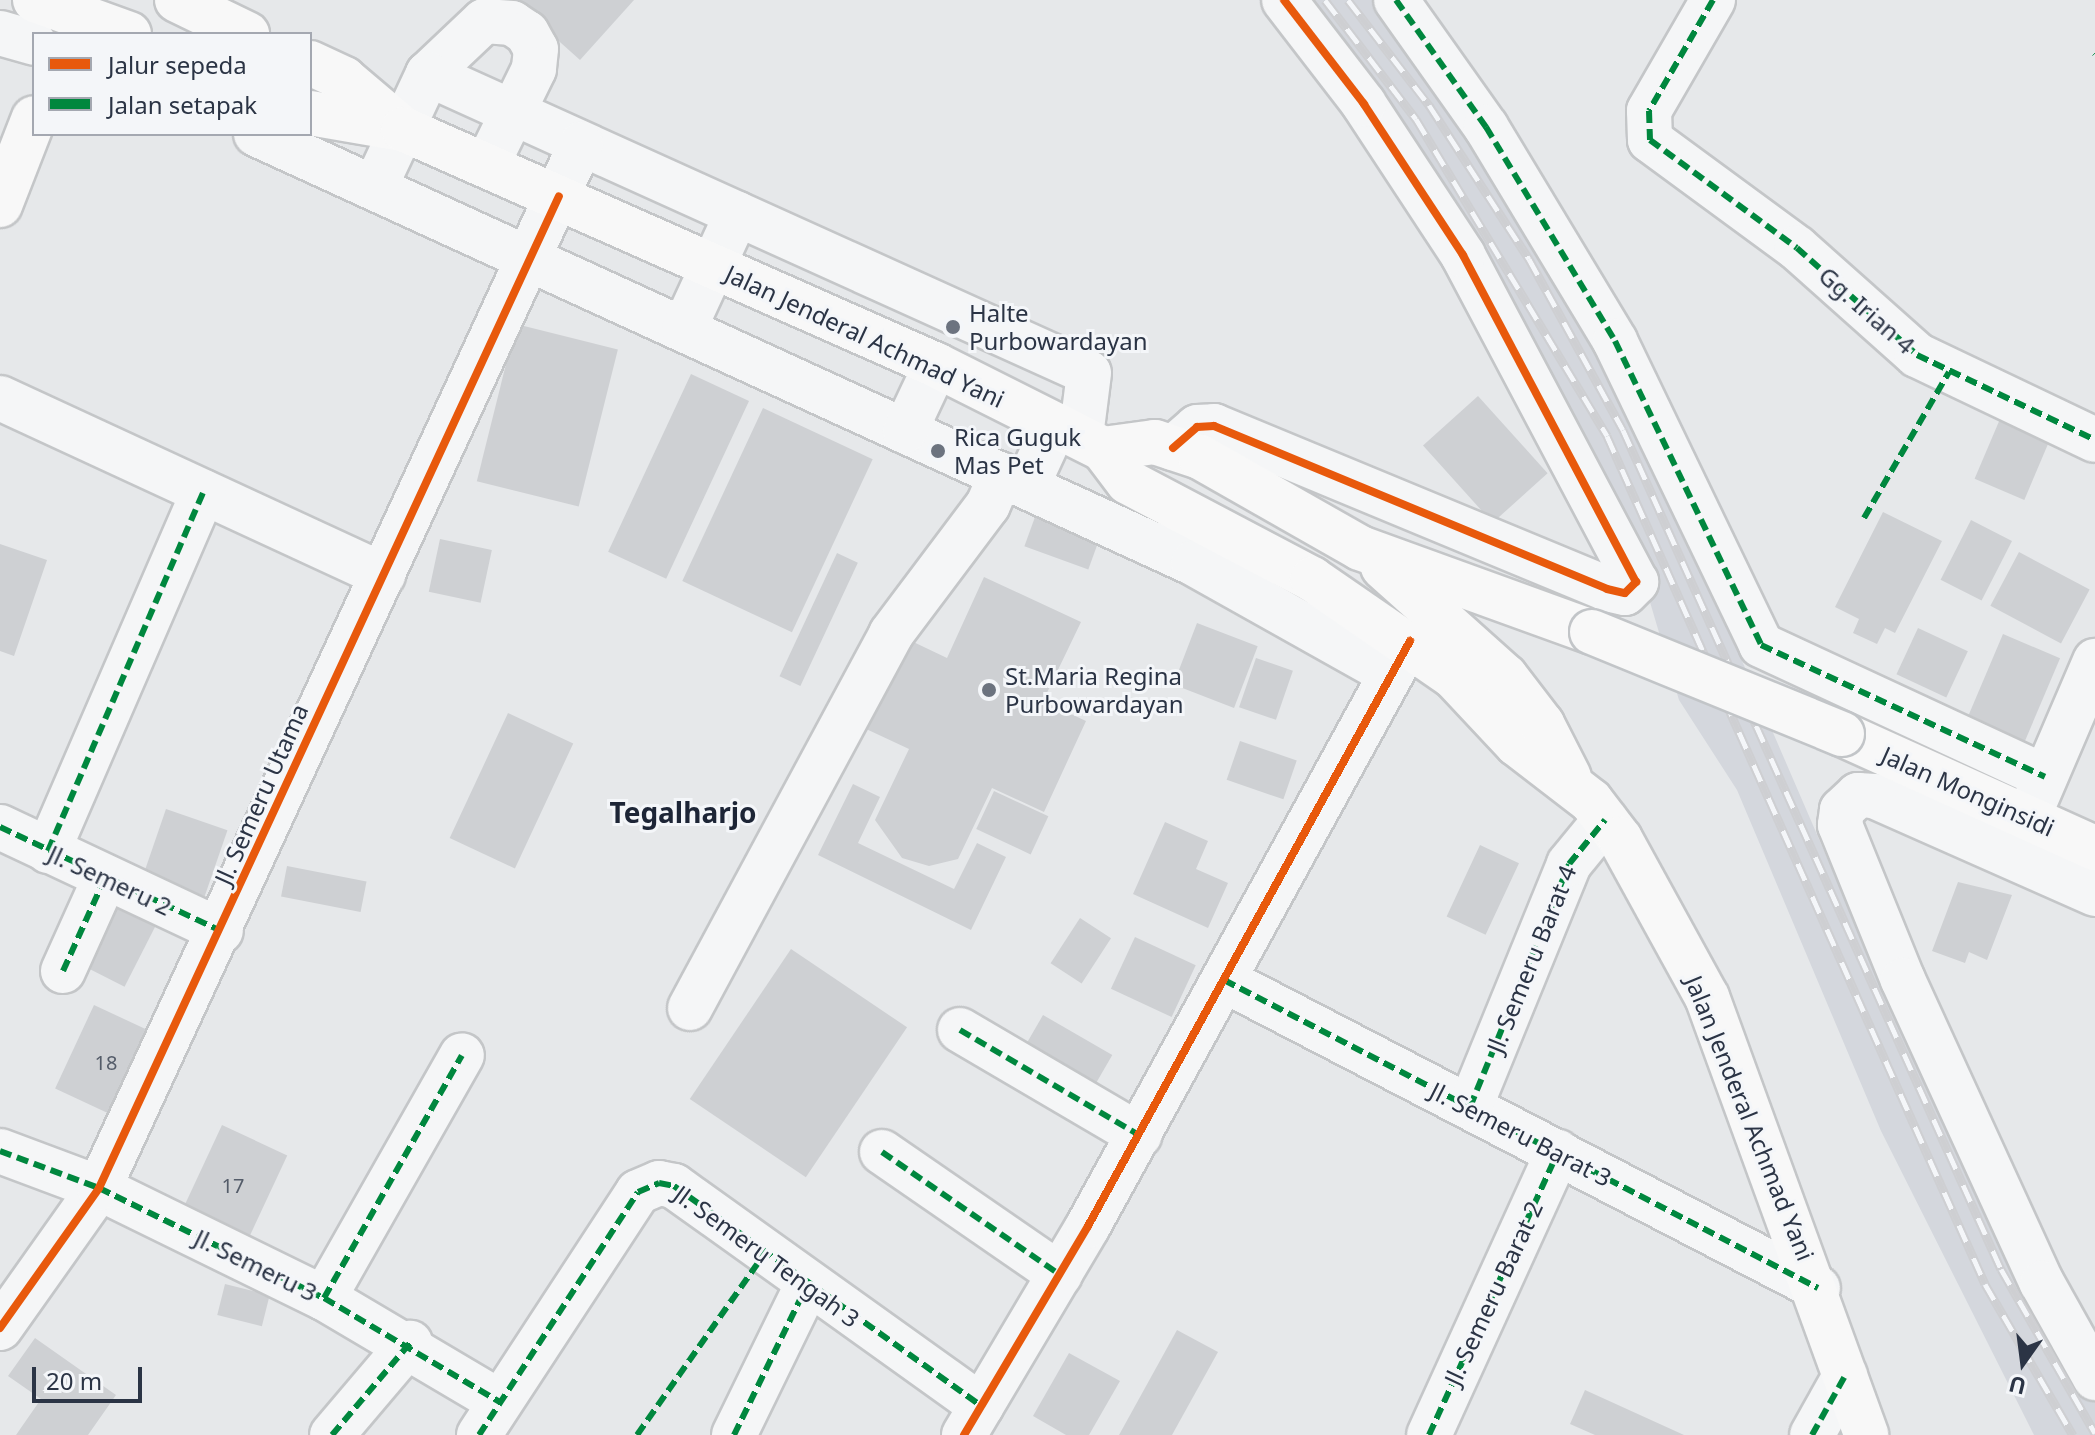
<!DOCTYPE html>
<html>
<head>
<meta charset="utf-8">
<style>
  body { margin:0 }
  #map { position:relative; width:2095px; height:1435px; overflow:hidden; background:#e6e8ea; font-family:"Noto Sans",sans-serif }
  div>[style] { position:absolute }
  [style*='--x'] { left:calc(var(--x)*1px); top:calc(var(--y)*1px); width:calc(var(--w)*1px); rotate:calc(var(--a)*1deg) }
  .built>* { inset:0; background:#d4d7dd }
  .building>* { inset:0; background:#ced0d3; transform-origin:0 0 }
  .roads { filter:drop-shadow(2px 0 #c4c6c8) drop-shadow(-2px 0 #c4c6c8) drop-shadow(0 2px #c4c6c8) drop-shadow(0 -2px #c4c6c8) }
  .minor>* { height:44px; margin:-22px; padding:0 22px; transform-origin:22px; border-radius:22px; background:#f5f6f7 }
  .major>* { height:44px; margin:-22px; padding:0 22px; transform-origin:22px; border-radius:22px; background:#f8f8f8 }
  .rail>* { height:9px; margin-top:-4.5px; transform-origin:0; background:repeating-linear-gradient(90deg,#f4f6f9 0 18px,#cecfd2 0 36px); box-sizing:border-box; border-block:2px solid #cecfd2 }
  .bridges { filter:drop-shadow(2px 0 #c2c5c8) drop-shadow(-2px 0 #c2c5c8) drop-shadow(0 2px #c2c5c8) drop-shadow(0 -2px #c2c5c8) }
  .major-bridge>* { height:44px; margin:-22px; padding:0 22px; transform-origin:22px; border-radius:22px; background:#f8f8f8 }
  .quiet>* { height:6px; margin-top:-3px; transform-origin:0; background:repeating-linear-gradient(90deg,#00873e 0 12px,transparent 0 18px) }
  .cycleway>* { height:8px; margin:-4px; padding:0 4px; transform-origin:4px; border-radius:4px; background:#e8590c }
  .dots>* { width:22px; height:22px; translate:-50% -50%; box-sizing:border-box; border:4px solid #f4f6f9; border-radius:50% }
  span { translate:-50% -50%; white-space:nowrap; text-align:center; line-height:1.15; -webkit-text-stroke:6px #f4f6f9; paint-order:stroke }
  .number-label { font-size:20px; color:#545c69 }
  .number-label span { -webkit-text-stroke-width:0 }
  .street-label { font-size:24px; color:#2b3445 }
  .poi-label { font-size:24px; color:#2b3445 }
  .left { translate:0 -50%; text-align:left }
  .quarter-label { font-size:28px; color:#1d2536; font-weight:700 }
  .legend { position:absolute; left:32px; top:32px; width:280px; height:104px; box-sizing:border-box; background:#f4f6f9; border:2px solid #a4a8b1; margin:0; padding:10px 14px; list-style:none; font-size:24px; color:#2b3445 }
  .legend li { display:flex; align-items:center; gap:16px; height:40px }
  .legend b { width:40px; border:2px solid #a4a8b1 }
  .north { position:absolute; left:1983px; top:1323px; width:80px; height:80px; -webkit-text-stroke:6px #f4f6f9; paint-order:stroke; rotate:194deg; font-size:22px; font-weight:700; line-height:32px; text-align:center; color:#2b3445 }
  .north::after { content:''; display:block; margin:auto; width:28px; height:36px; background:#2b3445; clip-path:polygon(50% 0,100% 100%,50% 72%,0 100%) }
  .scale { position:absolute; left:32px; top:1367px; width:110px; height:36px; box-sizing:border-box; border:4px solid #2b3445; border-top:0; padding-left:10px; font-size:24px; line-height:28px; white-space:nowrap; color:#2b3445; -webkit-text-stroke:6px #f4f6f9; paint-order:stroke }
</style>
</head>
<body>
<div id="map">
  <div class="built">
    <i style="clip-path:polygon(1295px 0,1377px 0,1445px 95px,1635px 413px,1898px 1022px,2095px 1401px,2095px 1435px,2034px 1435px,1881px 1131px,1737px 790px,1679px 700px,1647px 592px)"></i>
  </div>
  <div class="building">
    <i style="clip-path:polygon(513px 0,634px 0,580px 60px)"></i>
    <i style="left:516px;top:324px;width:105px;height:162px;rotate:14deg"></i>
    <i style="left:691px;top:374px;width:64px;height:196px;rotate:25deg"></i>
    <i style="left:1478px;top:396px;width:104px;height:74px;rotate:48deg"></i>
    <i style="left:763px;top:408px;width:121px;height:191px;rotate:25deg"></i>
    <i style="left:2000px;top:419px;width:54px;height:65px;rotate:23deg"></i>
    <i style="clip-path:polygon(1883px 512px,1942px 541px,1895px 633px,1885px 628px,1877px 644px,1853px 633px,1859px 619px,1835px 607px)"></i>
    <i style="left:1035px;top:517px;width:68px;height:31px;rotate:20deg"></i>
    <i style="left:1971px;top:520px;width:46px;height:67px;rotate:27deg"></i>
    <i style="left:440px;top:539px;width:53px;height:54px;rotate:12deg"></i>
    <i style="clip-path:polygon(0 544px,47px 560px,14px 656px,0 651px)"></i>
    <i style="left:2019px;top:552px;width:80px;height:61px;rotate:28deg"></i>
    <i style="left:837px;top:553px;width:23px;height:136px;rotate:25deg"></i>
    <i style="clip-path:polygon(984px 577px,1081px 622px,1043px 701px,1086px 721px,1044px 812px,992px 788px,958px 859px,929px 866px,902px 858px,875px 820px,909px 749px,864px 728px,905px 638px,947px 658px)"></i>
    <i style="left:1197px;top:623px;width:65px;height:66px;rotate:21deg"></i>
    <i style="left:1918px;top:628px;width:55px;height:51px;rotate:25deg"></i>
    <i style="left:2003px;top:634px;width:62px;height:95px;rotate:23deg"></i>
    <i style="left:1256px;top:658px;width:39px;height:52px;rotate:19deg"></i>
    <i style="left:508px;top:713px;width:72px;height:138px;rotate:25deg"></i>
    <i style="left:1240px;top:741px;width:60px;height:41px;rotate:19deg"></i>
    <i style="clip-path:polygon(853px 784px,880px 797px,858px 843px,954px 889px,977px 843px,1006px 857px,971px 930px,818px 855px)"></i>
    <i style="left:994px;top:791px;width:60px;height:42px;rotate:25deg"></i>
    <i style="left:166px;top:809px;width:65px;height:70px;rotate:19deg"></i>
    <i style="clip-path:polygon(1165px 822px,1208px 841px,1196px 869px,1228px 883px,1208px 928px,1133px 894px)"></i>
    <i style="left:1480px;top:845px;width:43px;height:79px;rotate:25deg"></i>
    <i style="left:287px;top:866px;width:81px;height:31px;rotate:11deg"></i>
    <i style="clip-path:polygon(1958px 882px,2012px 895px,1987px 960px,1969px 952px,1965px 963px,1932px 951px)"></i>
    <i style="left:114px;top:904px;width:47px;height:69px;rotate:27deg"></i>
    <i style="left:1080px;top:918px;width:37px;height:54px;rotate:33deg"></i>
    <i style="left:1135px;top:937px;width:67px;height:57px;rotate:25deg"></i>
    <i style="left:791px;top:949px;width:140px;height:181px;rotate:34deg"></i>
    <i style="left:94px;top:1005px;width:71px;height:92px;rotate:25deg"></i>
    <i style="left:1043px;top:1015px;width:80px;height:39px;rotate:30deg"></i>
    <i style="left:222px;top:1125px;width:72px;height:99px;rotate:25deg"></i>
    <i style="left:225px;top:1284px;width:46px;height:32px;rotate:14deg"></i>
    <i style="clip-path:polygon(1177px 1330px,1218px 1352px,1172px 1435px,1119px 1435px)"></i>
    <i style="clip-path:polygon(35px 1338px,116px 1395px,88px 1435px,16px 1435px,41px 1399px,8px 1376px)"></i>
    <i style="clip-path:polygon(1069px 1353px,1120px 1381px,1089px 1435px,1066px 1435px,1033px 1416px)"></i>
    <i style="clip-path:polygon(1585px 1390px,1684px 1435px,1595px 1435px,1570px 1424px)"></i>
  </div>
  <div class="roads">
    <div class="minor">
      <i style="--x:1396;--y:0;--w:156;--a:54.7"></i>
      <i style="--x:1486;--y:127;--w:250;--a:58.9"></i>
      <i style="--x:1615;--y:341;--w:337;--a:64.3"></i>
      <i style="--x:1761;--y:645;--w:313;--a:24.9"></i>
      <i style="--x:1713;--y:0;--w:128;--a:120"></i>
      <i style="--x:1649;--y:111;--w:29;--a:88"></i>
      <i style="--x:1650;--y:140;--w:182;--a:36.3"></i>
      <i style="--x:1797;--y:248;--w:161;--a:41.7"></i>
      <i style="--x:1917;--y:355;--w:197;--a:25.5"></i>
      <i style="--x:0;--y:33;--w:35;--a:16"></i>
      <i style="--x:428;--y:74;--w:77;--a:-43.4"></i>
      <i style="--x:484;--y:21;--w:28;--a:4"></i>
      <i style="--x:512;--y:23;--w:18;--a:34"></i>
      <i style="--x:527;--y:33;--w:18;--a:61"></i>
      <i style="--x:536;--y:49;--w:20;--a:96"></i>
      <i style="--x:534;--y:69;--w:107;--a:116.1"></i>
      <i style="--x:256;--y:134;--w:1031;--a:24.6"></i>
      <i style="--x:1193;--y:563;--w:225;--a:29.3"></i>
      <i style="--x:375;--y:187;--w:125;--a:-64.9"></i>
      <i style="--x:428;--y:74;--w:725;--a:24.34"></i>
      <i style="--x:1089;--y:373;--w:64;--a:97.2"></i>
      <i style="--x:684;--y:329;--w:127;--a:-65.3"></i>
      <i style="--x:0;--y:398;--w:422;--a:24.8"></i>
      <i style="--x:905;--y:431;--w:73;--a:-64.8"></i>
      <i style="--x:1173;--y:448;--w:32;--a:-41"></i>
      <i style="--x:1197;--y:427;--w:17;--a:-3"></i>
      <i style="--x:1214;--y:426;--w:425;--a:22.5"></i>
      <i style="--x:1607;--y:589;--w:18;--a:13"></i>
      <i style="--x:1625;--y:593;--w:16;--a:-45"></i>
      <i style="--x:1636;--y:582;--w:370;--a:-117.9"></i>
      <i style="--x:1463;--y:255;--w:181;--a:-123.3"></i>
      <i style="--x:1364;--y:104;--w:131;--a:-127.6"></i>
      <i style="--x:1027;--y:486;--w:67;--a:-65.3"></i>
      <i style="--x:2033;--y:806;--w:158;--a:-66.8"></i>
      <i style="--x:0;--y:827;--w:244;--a:25.2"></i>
      <i style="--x:48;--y:851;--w:391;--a:-66.6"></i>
      <i style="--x:2095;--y:894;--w:242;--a:-156.1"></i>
      <i style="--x:1874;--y:796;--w:16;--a:-176"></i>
      <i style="--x:1858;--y:795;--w:22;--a:137"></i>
      <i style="--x:1842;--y:810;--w:15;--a:98"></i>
      <i style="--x:1840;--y:825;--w:167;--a:67.9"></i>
      <i style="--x:1903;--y:980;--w:333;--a:65.4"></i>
      <i style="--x:2042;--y:1283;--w:109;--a:60.8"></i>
      <i style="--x:63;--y:971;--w:102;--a:-65.7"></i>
      <i style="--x:1224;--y:980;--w:669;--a:27.41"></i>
      <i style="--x:690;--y:1008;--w:425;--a:-61.7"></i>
      <i style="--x:891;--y:634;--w:161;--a:-53.1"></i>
      <i style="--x:988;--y:505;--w:33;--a:-67"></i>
      <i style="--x:960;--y:1030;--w:208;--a:30.4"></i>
      <i style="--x:1470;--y:1107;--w:262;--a:-67.8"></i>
      <i style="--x:1569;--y:864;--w:57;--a:-50.7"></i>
      <i style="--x:0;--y:1151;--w:106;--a:20.5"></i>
      <i style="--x:99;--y:1188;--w:250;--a:26.1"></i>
      <i style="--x:324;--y:1298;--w:204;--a:30.6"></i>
      <i style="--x:882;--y:1152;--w:216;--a:34.6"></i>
      <i style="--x:324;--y:1298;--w:279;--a:-60.4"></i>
      <i style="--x:0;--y:1328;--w:171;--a:-54.7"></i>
      <i style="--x:99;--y:1188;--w:1150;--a:-65.22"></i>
      <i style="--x:332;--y:1435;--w:121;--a:-49.7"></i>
      <i style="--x:479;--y:1435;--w:290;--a:-56.8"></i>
      <i style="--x:638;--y:1192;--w:23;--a:-23"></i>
      <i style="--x:659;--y:1183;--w:15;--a:11"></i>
      <i style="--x:674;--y:1186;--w:378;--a:35.6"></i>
      <i style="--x:734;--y:1435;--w:167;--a:-64"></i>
      <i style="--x:964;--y:1435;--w:243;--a:-59.3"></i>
      <i style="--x:1088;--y:1226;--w:658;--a:-61.22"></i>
      <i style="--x:1429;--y:1435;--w:311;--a:-65.5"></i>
      <i style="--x:1812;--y:1435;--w:68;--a:-60.8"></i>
    </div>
    <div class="major">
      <i style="--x:35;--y:0;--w:100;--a:19.9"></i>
      <i style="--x:177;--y:0;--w:78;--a:25.9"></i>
      <i style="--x:310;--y:63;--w:38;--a:25"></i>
      <i style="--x:344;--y:79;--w:77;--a:40.3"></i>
      <i style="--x:310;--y:113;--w:94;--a:9.8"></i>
      <i style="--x:403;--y:129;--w:583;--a:23.88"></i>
      <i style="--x:936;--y:365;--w:187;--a:26.7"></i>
      <i style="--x:1103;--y:449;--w:41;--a:52.9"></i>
      <i style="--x:1128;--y:482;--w:208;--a:27.8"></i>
      <i style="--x:1312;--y:579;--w:173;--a:34.6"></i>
      <i style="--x:1454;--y:677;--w:92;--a:46.8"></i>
      <i style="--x:1517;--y:744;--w:93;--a:37.6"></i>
      <i style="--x:1591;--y:801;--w:48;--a:52.7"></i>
      <i style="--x:1620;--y:839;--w:180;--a:61.2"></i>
      <i style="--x:1707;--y:997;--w:466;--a:70"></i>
      <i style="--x:0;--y:205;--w:93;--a:-68.7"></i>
      <i style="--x:1103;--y:449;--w:52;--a:-7.7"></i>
      <i style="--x:1155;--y:442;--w:47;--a:18.4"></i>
      <i style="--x:1200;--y:457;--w:184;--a:29.6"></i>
      <i style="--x:1360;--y:548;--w:247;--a:19.9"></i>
      <i style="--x:1383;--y:567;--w:164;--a:41.8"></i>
      <i style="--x:1505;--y:676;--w:61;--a:52.4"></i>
      <i style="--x:1542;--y:724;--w:59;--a:63"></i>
      <i style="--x:1842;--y:734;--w:277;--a:24.3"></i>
    </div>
  </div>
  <div class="rail">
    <i style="--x:1325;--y:0;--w:150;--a:52.6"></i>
    <i style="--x:1416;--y:119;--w:370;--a:58.9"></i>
    <i style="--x:1607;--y:436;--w:928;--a:65.97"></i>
    <i style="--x:1985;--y:1284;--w:175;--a:59.8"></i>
    <i style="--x:1348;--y:0;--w:133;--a:52.4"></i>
    <i style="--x:1429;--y:105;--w:184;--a:57"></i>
    <i style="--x:1529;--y:259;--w:195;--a:61.2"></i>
    <i style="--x:1623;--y:430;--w:920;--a:65.75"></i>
    <i style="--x:2001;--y:1269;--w:189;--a:60.2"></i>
  </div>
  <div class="bridges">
    <div class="major-bridge">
      <i style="--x:1592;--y:632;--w:270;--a:22.2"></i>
    </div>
  </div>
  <div class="quiet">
    <i style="--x:1396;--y:0;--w:156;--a:54.7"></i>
    <i style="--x:1486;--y:127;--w:250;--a:58.9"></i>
    <i style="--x:1615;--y:341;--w:337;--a:64.3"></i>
    <i style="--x:1761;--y:645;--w:313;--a:24.9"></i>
    <i style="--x:1713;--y:0;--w:128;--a:120"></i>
    <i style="--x:1649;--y:111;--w:29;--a:88"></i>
    <i style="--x:1650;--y:140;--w:182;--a:36.3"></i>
    <i style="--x:1797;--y:248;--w:161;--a:41.7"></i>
    <i style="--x:1917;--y:355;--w:197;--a:25.5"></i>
    <i style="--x:2094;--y:53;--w:1;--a:45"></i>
    <i style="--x:1864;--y:518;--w:169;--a:-59.8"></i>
    <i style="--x:0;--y:827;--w:244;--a:25.2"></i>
    <i style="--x:48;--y:851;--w:391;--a:-66.6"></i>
    <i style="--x:63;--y:971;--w:102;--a:-65.7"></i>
    <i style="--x:1224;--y:980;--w:669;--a:27.41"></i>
    <i style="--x:960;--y:1030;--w:208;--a:30.4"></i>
    <i style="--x:1470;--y:1107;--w:262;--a:-67.8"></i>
    <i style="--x:1569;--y:864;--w:57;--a:-50.7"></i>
    <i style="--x:0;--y:1151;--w:106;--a:20.5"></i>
    <i style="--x:99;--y:1188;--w:250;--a:26.1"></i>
    <i style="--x:324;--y:1298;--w:204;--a:30.6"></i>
    <i style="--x:882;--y:1152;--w:216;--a:34.6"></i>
    <i style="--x:324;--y:1298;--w:279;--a:-60.4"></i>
    <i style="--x:332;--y:1435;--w:121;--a:-49.7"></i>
    <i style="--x:479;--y:1435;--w:290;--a:-56.8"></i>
    <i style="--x:638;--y:1192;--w:23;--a:-23"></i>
    <i style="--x:659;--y:1183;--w:15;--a:11"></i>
    <i style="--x:674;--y:1186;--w:378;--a:35.6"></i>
    <i style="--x:637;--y:1435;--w:221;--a:-54.9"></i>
    <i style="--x:734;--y:1435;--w:167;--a:-64"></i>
    <i style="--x:1429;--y:1435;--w:311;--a:-65.5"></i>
    <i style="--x:1812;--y:1435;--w:68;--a:-60.8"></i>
  </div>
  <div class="cycleway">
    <i style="--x:1173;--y:448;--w:32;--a:-41"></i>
    <i style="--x:1197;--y:427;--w:17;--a:-3"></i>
    <i style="--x:1214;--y:426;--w:425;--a:22.5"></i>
    <i style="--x:1607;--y:589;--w:18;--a:13"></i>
    <i style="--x:1625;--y:593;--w:16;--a:-45"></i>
    <i style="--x:1636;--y:582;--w:370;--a:-117.9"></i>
    <i style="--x:1463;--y:255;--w:181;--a:-123.3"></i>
    <i style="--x:1364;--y:104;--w:131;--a:-127.6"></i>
    <i style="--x:0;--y:1328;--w:171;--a:-54.7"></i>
    <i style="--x:99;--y:1188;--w:1093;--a:-65.12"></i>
    <i style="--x:964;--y:1435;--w:243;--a:-59.3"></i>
    <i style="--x:1088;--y:1226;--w:668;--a:-61.17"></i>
  </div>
  <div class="dots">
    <i style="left:953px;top:327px;background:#6c737f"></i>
    <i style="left:938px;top:451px;background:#6c737f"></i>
    <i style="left:989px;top:690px;background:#6c737f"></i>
  </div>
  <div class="number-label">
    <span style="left:106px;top:1062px">18</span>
    <span style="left:233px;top:1185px">17</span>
  </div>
  <div class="street-label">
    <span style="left:1867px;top:310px;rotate:41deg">Gg. Irian 4</span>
    <span style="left:865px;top:336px;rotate:25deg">Jalan Jenderal Achmad Yani</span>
    <span style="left:1968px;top:791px;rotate:24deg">Jalan Monginsidi</span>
    <span style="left:261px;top:794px;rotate:-66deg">Jl. Semeru Utama</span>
    <span style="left:110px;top:880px;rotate:25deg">Jl. Semeru 2</span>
    <span style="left:1531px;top:959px;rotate:-68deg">Jl. Semeru Barat 4</span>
    <span style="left:1750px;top:1118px;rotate:68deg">Jalan Jenderal Achmad Yani</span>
    <span style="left:1521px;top:1134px;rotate:27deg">Jl. Semeru Barat 3</span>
    <span style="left:767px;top:1256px;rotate:36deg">Jl. Semeru Tengah 3</span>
    <span style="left:256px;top:1265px;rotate:26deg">Jl. Semeru 3</span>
    <span style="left:1493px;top:1293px;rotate:-65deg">Jl. Semeru Barat 2</span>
  </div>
  <div class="poi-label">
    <span class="left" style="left:969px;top:327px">Halte<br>Purbowardayan</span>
    <span class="left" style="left:954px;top:451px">Rica Guguk<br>Mas Pet</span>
    <span class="left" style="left:1005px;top:690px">St.Maria Regina<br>Purbowardayan</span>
  </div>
  <div class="quarter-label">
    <span style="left:683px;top:812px">Tegalharjo</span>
  </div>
  <ul class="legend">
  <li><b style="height:10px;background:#e8590c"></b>Jalur sepeda</li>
  <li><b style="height:10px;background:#00873e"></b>Jalan setapak</li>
  </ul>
  <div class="north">U</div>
  <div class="scale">20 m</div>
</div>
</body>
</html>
